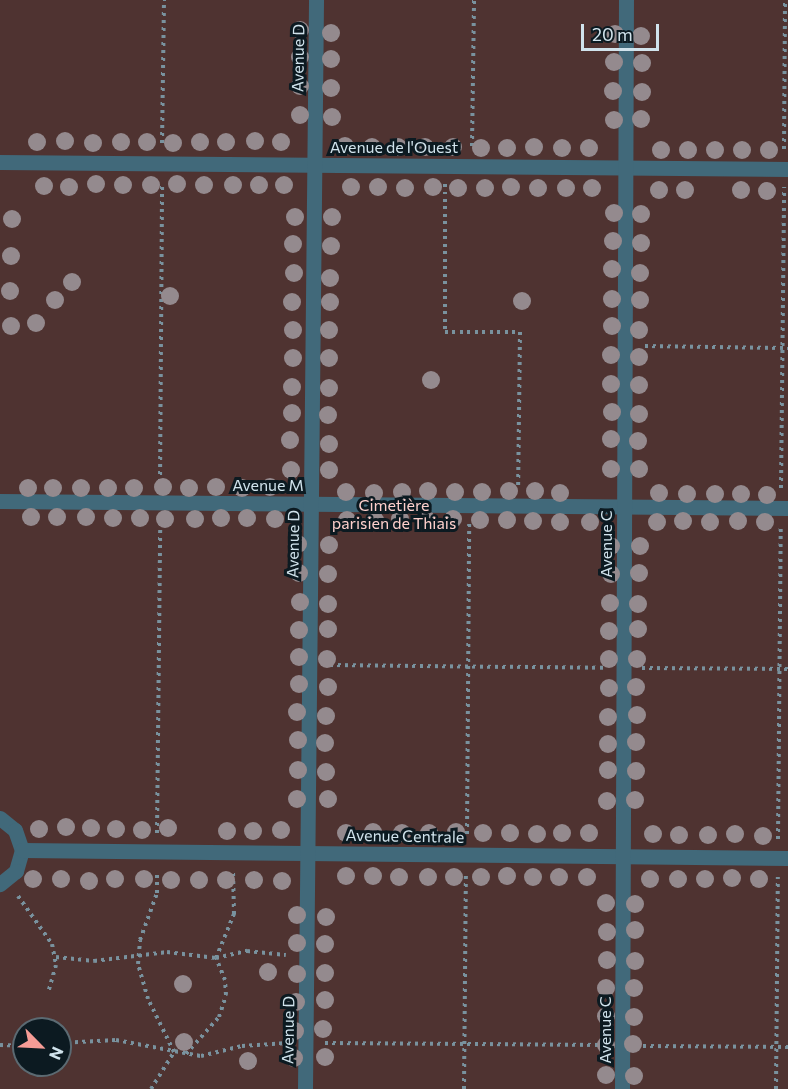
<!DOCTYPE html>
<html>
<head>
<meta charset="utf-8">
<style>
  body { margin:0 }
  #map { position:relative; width:788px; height:1089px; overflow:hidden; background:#133543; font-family:Commissioner,sans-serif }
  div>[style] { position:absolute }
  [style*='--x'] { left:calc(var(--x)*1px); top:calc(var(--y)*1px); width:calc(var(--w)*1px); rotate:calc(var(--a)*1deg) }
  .green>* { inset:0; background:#4f3331 }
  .path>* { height:4px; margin-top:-2px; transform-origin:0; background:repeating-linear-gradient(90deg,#79929e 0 3px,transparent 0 7.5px) }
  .minor>* { height:15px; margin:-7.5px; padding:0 7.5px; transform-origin:7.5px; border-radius:7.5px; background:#41697a }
  .trees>* { width:18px; height:18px; margin:-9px; border-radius:50%; background:#948a8e }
  span { translate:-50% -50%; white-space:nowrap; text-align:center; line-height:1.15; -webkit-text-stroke:6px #0c1a21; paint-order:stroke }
  .street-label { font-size:16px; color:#d1e3ec }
  .park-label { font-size:16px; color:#fed0cc }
  .north { position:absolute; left:12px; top:1017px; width:60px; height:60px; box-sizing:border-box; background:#0c1a21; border:2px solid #5b6a72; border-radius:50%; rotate:114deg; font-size:16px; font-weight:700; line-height:24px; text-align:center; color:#d1e3ec }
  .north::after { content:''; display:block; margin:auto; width:21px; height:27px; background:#f59c96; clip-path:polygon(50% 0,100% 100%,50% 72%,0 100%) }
  .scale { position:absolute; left:581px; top:24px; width:78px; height:27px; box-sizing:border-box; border:3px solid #d1e3ec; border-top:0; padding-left:8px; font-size:18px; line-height:21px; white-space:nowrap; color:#d1e3ec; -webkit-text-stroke:4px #0c1a21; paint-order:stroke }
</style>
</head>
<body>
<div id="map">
  <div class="green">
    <i style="clip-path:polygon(evenodd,0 0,788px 0,788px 1089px,0 1089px,0 0,24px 1029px,60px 1029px,60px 1065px,24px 1065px,24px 1029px)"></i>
  </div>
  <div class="path">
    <i style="--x:162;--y:143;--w:143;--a:-89.2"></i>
    <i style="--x:472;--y:146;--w:146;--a:-89.2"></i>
    <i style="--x:784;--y:149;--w:149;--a:-89.6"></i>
    <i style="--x:445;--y:184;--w:148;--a:90"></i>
    <i style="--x:445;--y:332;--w:75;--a:0"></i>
    <i style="--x:520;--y:332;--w:155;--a:90.7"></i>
    <i style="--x:645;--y:346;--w:143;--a:0.8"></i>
    <i style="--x:160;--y:482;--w:299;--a:-89.6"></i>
    <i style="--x:781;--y:488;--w:301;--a:-89.4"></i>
    <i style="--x:330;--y:665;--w:274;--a:0.6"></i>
    <i style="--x:642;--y:668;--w:146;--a:0.4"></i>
    <i style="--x:157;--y:833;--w:311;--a:-89.4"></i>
    <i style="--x:467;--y:834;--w:310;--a:-89.6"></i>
    <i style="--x:778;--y:839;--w:313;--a:-89.5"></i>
    <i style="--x:18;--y:896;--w:59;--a:54.7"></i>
    <i style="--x:52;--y:944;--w:21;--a:79"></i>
    <i style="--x:56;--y:965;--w:26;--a:106"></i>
    <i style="--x:56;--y:957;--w:38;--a:6"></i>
    <i style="--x:94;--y:961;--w:74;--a:-7"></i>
    <i style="--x:167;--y:952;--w:49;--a:7"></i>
    <i style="--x:216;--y:958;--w:32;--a:-13"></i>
    <i style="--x:247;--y:951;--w:39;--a:6"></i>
    <i style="--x:60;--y:1043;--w:56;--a:-3.1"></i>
    <i style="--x:116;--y:1040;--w:86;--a:10.7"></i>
    <i style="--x:201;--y:1056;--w:42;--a:-13.7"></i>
    <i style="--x:242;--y:1046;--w:45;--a:-3.8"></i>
    <i style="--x:325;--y:1043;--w:277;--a:0.4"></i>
    <i style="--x:0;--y:1045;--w:24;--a:2"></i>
    <i style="--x:643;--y:1046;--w:145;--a:0.4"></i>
    <i style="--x:186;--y:1054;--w:50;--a:-48.3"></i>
    <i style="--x:219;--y:1017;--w:23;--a:-72"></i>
    <i style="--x:226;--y:995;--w:15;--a:-94"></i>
    <i style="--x:225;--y:980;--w:24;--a:-112"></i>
    <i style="--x:216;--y:958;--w:48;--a:-67.8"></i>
    <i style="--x:234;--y:914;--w:43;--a:-91.3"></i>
    <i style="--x:151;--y:1089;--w:44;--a:-58.1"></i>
    <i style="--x:174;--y:1052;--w:59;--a:-116.1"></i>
    <i style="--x:148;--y:999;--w:36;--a:-106"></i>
    <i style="--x:138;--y:964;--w:24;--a:-85"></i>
    <i style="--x:140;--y:940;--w:50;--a:-70.1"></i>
    <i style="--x:157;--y:893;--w:23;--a:-90"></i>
    <i style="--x:464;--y:1089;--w:214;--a:-89.5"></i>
    <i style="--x:776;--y:1089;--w:212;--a:-89.5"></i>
  </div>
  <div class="minor">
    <i style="--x:0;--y:162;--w:788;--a:0.51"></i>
    <i style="--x:0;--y:501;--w:788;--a:0.51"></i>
    <i style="--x:0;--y:818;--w:19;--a:39"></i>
    <i style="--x:15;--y:830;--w:21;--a:71"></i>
    <i style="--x:22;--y:850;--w:22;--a:106"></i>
    <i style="--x:16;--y:871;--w:21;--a:141"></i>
    <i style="--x:22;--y:850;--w:766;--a:0.6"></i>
    <i style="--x:305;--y:1089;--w:1089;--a:-89.42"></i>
    <i style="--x:622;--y:1089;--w:1089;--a:-89.79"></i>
  </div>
  <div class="trees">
    <i style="left:300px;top:30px"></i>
    <i style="left:331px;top:33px"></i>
    <i style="left:615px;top:34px"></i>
    <i style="left:641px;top:36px"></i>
    <i style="left:300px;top:57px"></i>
    <i style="left:331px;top:59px"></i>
    <i style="left:614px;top:62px"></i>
    <i style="left:642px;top:63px"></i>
    <i style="left:300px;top:86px"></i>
    <i style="left:331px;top:88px"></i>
    <i style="left:613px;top:91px"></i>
    <i style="left:642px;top:92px"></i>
    <i style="left:300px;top:115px"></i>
    <i style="left:332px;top:117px"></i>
    <i style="left:641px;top:119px"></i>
    <i style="left:614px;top:120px"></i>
    <i style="left:65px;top:141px"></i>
    <i style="left:255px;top:141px"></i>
    <i style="left:37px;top:142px"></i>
    <i style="left:121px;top:142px"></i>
    <i style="left:147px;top:142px"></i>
    <i style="left:200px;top:142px"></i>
    <i style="left:226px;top:142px"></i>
    <i style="left:281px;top:142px"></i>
    <i style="left:93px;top:143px"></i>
    <i style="left:173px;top:143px"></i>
    <i style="left:345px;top:146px"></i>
    <i style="left:372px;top:147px"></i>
    <i style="left:398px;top:147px"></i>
    <i style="left:425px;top:147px"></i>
    <i style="left:453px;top:147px"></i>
    <i style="left:534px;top:147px"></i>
    <i style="left:481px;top:148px"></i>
    <i style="left:507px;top:148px"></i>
    <i style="left:562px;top:148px"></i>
    <i style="left:589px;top:148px"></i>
    <i style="left:661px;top:150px"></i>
    <i style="left:688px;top:150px"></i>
    <i style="left:715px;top:150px"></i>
    <i style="left:742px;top:150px"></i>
    <i style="left:769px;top:150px"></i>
    <i style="left:96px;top:184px"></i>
    <i style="left:177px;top:184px"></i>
    <i style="left:123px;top:185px"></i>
    <i style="left:151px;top:185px"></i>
    <i style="left:204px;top:185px"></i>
    <i style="left:233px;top:185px"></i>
    <i style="left:259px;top:185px"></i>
    <i style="left:284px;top:185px"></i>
    <i style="left:44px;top:186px"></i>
    <i style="left:69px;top:187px"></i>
    <i style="left:351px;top:187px"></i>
    <i style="left:378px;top:187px"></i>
    <i style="left:433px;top:187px"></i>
    <i style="left:511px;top:187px"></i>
    <i style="left:405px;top:188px"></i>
    <i style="left:458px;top:188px"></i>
    <i style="left:485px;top:188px"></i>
    <i style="left:538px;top:188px"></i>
    <i style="left:566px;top:188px"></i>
    <i style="left:592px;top:188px"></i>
    <i style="left:659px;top:190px"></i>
    <i style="left:685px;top:190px"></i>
    <i style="left:741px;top:190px"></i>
    <i style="left:767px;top:191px"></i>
    <i style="left:614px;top:213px"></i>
    <i style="left:641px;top:214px"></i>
    <i style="left:295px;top:217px"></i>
    <i style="left:332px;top:217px"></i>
    <i style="left:12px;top:219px"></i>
    <i style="left:613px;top:241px"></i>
    <i style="left:641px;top:243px"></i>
    <i style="left:293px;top:244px"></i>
    <i style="left:331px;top:246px"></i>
    <i style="left:11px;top:256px"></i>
    <i style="left:612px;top:269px"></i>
    <i style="left:294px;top:273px"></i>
    <i style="left:640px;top:273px"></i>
    <i style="left:330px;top:278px"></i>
    <i style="left:72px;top:282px"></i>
    <i style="left:10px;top:291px"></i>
    <i style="left:170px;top:296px"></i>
    <i style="left:612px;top:299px"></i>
    <i style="left:55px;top:300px"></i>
    <i style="left:640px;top:300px"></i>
    <i style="left:522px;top:301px"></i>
    <i style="left:292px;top:302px"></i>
    <i style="left:330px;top:302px"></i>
    <i style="left:36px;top:323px"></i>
    <i style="left:11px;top:326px"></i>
    <i style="left:612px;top:326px"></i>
    <i style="left:293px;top:330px"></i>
    <i style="left:329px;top:330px"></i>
    <i style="left:639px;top:330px"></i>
    <i style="left:611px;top:355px"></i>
    <i style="left:639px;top:357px"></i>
    <i style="left:293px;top:358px"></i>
    <i style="left:329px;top:358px"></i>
    <i style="left:431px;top:380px"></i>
    <i style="left:611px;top:384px"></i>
    <i style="left:639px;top:385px"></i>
    <i style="left:292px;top:387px"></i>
    <i style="left:329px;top:388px"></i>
    <i style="left:612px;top:412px"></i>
    <i style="left:292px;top:413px"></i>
    <i style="left:639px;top:414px"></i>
    <i style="left:328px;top:415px"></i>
    <i style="left:611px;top:439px"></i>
    <i style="left:290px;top:440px"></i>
    <i style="left:638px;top:441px"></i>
    <i style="left:329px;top:444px"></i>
    <i style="left:611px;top:469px"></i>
    <i style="left:639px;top:469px"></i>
    <i style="left:291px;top:470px"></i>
    <i style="left:329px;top:470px"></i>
    <i style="left:163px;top:487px"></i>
    <i style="left:216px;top:487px"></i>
    <i style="left:270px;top:487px"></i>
    <i style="left:28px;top:488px"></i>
    <i style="left:53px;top:488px"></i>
    <i style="left:81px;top:488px"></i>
    <i style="left:108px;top:488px"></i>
    <i style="left:134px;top:488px"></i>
    <i style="left:189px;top:488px"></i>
    <i style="left:242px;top:488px"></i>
    <i style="left:428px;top:491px"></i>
    <i style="left:509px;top:491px"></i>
    <i style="left:535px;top:491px"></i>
    <i style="left:346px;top:492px"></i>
    <i style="left:402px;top:492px"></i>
    <i style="left:455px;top:492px"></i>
    <i style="left:482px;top:492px"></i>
    <i style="left:374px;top:493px"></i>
    <i style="left:560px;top:493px"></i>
    <i style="left:659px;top:493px"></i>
    <i style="left:687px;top:494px"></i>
    <i style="left:715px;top:494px"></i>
    <i style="left:741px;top:494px"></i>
    <i style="left:767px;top:495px"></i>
    <i style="left:31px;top:517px"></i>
    <i style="left:57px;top:517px"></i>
    <i style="left:86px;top:517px"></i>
    <i style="left:113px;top:518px"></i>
    <i style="left:140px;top:518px"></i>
    <i style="left:221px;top:518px"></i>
    <i style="left:247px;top:518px"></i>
    <i style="left:165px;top:519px"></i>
    <i style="left:195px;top:519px"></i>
    <i style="left:275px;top:519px"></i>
    <i style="left:400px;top:519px"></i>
    <i style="left:426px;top:519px"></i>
    <i style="left:453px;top:519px"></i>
    <i style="left:347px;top:520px"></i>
    <i style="left:375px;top:520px"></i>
    <i style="left:480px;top:520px"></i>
    <i style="left:507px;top:520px"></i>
    <i style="left:533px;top:521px"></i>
    <i style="left:683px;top:521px"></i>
    <i style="left:738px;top:521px"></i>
    <i style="left:560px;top:522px"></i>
    <i style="left:590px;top:522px"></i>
    <i style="left:657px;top:522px"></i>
    <i style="left:710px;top:522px"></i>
    <i style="left:765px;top:522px"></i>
    <i style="left:298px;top:544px"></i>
    <i style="left:329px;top:545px"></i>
    <i style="left:611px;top:546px"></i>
    <i style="left:640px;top:546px"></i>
    <i style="left:299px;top:573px"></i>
    <i style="left:639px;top:573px"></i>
    <i style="left:328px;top:574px"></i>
    <i style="left:611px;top:574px"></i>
    <i style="left:300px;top:602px"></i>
    <i style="left:610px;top:603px"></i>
    <i style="left:328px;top:604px"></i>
    <i style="left:638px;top:604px"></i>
    <i style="left:328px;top:629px"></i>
    <i style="left:638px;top:629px"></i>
    <i style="left:299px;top:630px"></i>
    <i style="left:609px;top:631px"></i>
    <i style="left:299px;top:657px"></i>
    <i style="left:327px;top:659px"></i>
    <i style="left:609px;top:659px"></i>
    <i style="left:637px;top:659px"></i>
    <i style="left:299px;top:684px"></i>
    <i style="left:328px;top:687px"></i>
    <i style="left:636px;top:687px"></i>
    <i style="left:609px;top:688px"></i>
    <i style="left:297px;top:712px"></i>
    <i style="left:637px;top:715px"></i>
    <i style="left:326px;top:716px"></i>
    <i style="left:608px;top:717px"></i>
    <i style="left:298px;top:740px"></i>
    <i style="left:636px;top:742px"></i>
    <i style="left:325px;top:743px"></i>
    <i style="left:608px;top:744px"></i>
    <i style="left:298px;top:770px"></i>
    <i style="left:608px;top:770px"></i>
    <i style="left:636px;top:771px"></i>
    <i style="left:326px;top:772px"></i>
    <i style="left:297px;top:799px"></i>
    <i style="left:328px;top:799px"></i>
    <i style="left:635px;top:800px"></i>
    <i style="left:607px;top:801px"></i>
    <i style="left:66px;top:827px"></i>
    <i style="left:91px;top:828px"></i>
    <i style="left:168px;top:828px"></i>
    <i style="left:39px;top:829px"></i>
    <i style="left:116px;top:829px"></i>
    <i style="left:142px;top:830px"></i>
    <i style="left:281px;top:830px"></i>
    <i style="left:227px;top:831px"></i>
    <i style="left:253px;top:831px"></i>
    <i style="left:373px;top:832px"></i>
    <i style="left:456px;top:832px"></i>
    <i style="left:346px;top:833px"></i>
    <i style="left:402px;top:833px"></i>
    <i style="left:429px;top:833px"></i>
    <i style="left:483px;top:833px"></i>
    <i style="left:510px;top:833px"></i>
    <i style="left:562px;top:833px"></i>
    <i style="left:589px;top:833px"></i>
    <i style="left:537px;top:834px"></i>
    <i style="left:653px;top:834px"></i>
    <i style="left:735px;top:834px"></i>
    <i style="left:679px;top:835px"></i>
    <i style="left:708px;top:835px"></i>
    <i style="left:763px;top:836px"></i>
    <i style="left:346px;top:876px"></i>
    <i style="left:373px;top:876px"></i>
    <i style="left:507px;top:876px"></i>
    <i style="left:399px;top:877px"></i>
    <i style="left:428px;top:877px"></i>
    <i style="left:454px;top:877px"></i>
    <i style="left:481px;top:877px"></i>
    <i style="left:533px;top:877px"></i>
    <i style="left:559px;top:877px"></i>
    <i style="left:587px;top:877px"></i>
    <i style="left:732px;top:878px"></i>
    <i style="left:33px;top:879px"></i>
    <i style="left:61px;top:879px"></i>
    <i style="left:115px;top:879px"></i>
    <i style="left:144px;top:879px"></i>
    <i style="left:650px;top:879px"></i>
    <i style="left:678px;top:879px"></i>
    <i style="left:705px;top:879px"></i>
    <i style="left:759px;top:879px"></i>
    <i style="left:171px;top:880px"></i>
    <i style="left:199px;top:880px"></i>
    <i style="left:226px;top:880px"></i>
    <i style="left:254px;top:880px"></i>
    <i style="left:89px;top:881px"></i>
    <i style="left:282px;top:881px"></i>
    <i style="left:606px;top:903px"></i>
    <i style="left:635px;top:904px"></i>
    <i style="left:297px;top:915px"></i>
    <i style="left:326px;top:917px"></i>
    <i style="left:635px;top:930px"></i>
    <i style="left:607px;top:932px"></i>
    <i style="left:297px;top:943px"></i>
    <i style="left:325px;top:944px"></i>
    <i style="left:607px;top:960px"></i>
    <i style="left:635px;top:961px"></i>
    <i style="left:268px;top:972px"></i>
    <i style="left:325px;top:973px"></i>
    <i style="left:297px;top:974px"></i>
    <i style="left:183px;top:984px"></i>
    <i style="left:606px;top:988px"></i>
    <i style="left:634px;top:988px"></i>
    <i style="left:325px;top:1000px"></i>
    <i style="left:296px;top:1002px"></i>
    <i style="left:606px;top:1016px"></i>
    <i style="left:634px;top:1017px"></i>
    <i style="left:323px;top:1029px"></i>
    <i style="left:295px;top:1031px"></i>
    <i style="left:184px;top:1042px"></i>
    <i style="left:633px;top:1044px"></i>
    <i style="left:606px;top:1045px"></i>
    <i style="left:325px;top:1057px"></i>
    <i style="left:294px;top:1058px"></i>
    <i style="left:248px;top:1061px"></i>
    <i style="left:606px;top:1075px"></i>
    <i style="left:634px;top:1076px"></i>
  </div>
  <div class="street-label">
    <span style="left:298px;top:58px;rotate:-89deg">Avenue D</span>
    <span style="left:394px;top:147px">Avenue de l'Ouest</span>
    <span style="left:268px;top:485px">Avenue M</span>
    <span style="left:293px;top:544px;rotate:-89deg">Avenue D</span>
    <span style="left:606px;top:544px;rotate:-90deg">Avenue C</span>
    <span style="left:405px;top:836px;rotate:1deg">Avenue Centrale</span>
    <span style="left:288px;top:1030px;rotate:-89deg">Avenue D</span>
    <span style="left:605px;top:1030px;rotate:-90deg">Avenue C</span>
  </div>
  <div class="park-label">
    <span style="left:394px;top:514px">Cimetière<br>parisien de Thiais</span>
  </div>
  <div class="north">N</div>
  <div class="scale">20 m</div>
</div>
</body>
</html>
